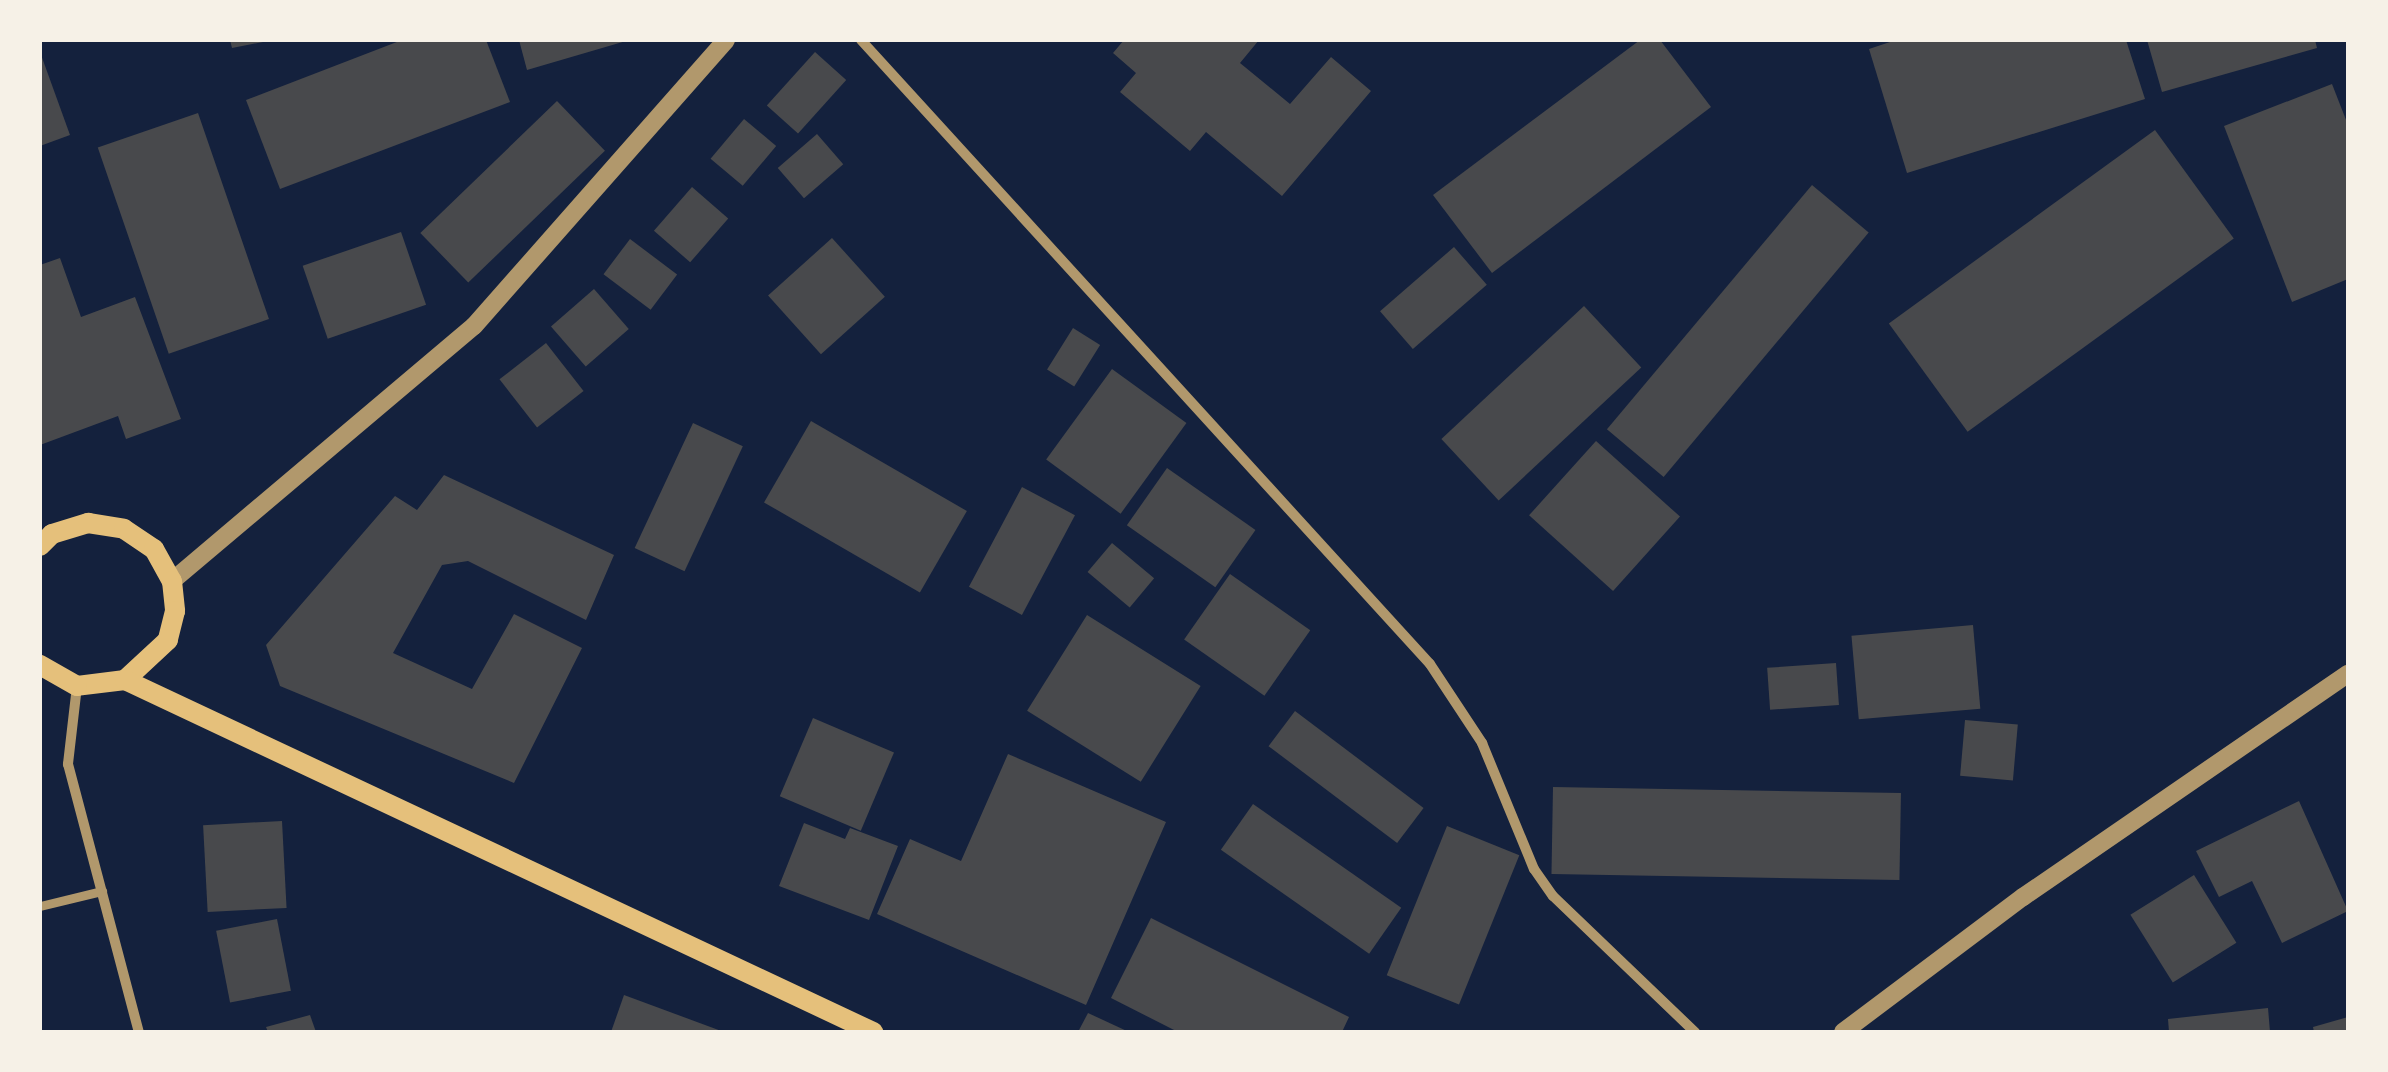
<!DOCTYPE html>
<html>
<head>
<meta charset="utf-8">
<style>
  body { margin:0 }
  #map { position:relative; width:2388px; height:1072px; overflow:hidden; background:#14213d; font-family:"Archivo Narrow",sans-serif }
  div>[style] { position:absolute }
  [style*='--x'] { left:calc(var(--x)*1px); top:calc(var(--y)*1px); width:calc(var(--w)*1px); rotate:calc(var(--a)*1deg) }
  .building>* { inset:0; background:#48494c; transform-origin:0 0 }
  .pedestrian>* { height:9px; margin:-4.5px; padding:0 4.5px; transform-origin:4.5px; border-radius:4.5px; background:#b1986c }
  .minor>* { height:10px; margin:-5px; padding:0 5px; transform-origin:5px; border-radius:5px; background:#b1986c }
  .tertiary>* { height:18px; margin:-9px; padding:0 9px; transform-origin:9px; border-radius:9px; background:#b1986c }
  .secondary>* { height:20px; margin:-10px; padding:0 10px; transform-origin:10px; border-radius:10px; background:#e5c07b }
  span { translate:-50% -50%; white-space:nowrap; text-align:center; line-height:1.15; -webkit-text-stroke:9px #f6f1e7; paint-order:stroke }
  .frame { position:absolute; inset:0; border:42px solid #f6f1e7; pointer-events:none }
</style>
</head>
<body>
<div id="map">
  <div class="building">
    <i style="clip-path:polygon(230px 40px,263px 40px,263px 42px,232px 48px)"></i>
    <i style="clip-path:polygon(402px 40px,486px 40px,510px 102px,280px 189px,246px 100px)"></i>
    <i style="clip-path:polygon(519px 40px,626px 40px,626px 41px,527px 70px)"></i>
    <i style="clip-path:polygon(1124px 40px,1259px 40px,1240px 63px,1290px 104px,1331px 57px,1371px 91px,1282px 196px,1206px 132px,1190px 151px,1120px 92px,1136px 73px,1113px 53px)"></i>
    <i style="clip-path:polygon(1640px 40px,1660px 40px,1711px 107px,1492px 273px,1433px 195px)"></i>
    <i style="clip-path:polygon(1896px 40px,2126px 40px,2145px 99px,1907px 173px,1869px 49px)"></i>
    <i style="clip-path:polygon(2147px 40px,2315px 40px,2317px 48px,2162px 92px)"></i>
    <i style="clip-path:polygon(40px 52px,70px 135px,40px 146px)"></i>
    <i style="left:815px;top:52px;width:42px;height:72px;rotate:42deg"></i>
    <i style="clip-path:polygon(2332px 84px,2348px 125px,2348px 279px,2292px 302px,2224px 126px)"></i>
    <i style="left:557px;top:101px;width:69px;height:190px;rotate:46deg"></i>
    <i style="left:198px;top:113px;width:218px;height:106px;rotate:71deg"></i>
    <i style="left:744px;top:119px;width:42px;height:52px;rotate:40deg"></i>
    <i style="left:2155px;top:130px;width:134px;height:329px;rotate:54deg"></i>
    <i style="left:817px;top:134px;width:40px;height:52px;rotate:49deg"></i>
    <i style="left:1812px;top:185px;width:74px;height:319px;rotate:40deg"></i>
    <i style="left:692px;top:187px;width:48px;height:58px;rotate:41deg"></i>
    <i style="left:401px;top:232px;width:77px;height:104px;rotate:71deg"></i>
    <i style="left:832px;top:238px;width:79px;height:86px;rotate:48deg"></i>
    <i style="left:630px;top:239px;width:59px;height:44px;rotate:37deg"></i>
    <i style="left:1454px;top:247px;width:50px;height:98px;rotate:49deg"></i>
    <i style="clip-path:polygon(60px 258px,81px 317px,135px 297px,181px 419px,126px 439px,118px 416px,40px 445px,40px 265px)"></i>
    <i style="left:594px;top:289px;width:53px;height:57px;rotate:49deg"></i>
    <i style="left:1584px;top:306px;width:84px;height:195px;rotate:47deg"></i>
    <i style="left:1073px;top:328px;width:32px;height:49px;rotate:32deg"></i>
    <i style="left:546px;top:343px;width:61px;height:59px;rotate:52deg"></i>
    <i style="left:1112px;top:369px;width:92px;height:112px;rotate:36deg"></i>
    <i style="left:811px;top:421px;width:180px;height:94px;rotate:30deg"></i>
    <i style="left:693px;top:423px;width:55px;height:138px;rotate:25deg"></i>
    <i style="left:1596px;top:441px;width:113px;height:100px;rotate:42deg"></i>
    <i style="left:1167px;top:468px;width:108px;height:70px;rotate:35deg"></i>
    <i style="clip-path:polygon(444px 475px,614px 555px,586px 620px,468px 561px,442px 565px,393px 653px,472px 689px,514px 614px,582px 648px,514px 783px,280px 686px,266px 645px,395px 496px,417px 510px)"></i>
    <i style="left:1022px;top:487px;width:60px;height:113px;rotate:28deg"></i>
    <i style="left:1112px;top:543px;width:55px;height:38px;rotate:40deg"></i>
    <i style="left:1230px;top:574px;width:98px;height:80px;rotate:35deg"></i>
    <i style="left:1087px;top:615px;width:134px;height:113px;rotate:32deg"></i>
    <i style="left:1973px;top:625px;width:84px;height:122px;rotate:85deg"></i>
    <i style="left:1836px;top:663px;width:42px;height:69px;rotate:86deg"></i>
    <i style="left:1295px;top:711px;width:161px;height:44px;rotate:37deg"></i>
    <i style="left:813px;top:718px;width:88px;height:85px;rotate:23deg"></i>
    <i style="left:1965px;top:720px;width:53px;height:56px;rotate:5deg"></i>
    <i style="clip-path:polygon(1008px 754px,1166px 822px,1086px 1005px,877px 914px,910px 839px,961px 861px)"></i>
    <i style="left:1553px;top:787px;width:348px;height:87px;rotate:1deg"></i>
    <i style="clip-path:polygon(2299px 801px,2348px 911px,2282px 943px,2252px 881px,2219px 897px,2196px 851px)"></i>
    <i style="left:1253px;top:804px;width:181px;height:56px;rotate:35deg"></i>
    <i style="left:282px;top:821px;width:87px;height:79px;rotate:87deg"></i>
    <i style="clip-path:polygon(804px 823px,845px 839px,850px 828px,898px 846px,869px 920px,779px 886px)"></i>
    <i style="left:1447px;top:826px;width:78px;height:161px;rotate:22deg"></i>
    <i style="left:2194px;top:875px;width:80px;height:75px;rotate:58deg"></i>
    <i style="clip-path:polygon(1151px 918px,1349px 1017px,1342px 1032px,1178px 1032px,1111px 998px)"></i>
    <i style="left:277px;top:919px;width:73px;height:62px;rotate:79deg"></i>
    <i style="clip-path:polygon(624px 995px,724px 1032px,611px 1032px)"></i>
    <i style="clip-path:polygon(2268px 1008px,2270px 1032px,2169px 1032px,2168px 1019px)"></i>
    <i style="clip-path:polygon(1088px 1013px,1129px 1032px,1078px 1032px)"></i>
    <i style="clip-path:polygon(310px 1015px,316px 1032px,268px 1032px,266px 1027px)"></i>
    <i style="clip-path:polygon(2348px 1017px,2348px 1032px,2314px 1032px,2313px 1027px)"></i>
  </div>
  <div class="pedestrian">
    <i style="--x:40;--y:906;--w:64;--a:-13.6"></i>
  </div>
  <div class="minor">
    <i style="--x:861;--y:40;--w:844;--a:47.64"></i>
    <i style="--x:1430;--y:664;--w:95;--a:56.6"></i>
    <i style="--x:1482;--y:743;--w:136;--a:67.6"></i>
    <i style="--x:1534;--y:869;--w:33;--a:55"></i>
    <i style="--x:1553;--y:896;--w:197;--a:43.8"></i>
    <i style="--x:77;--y:686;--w:79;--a:96.6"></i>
    <i style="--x:68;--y:764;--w:277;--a:75.2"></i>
  </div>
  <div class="tertiary">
    <i style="--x:172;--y:581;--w:395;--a:-40.2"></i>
    <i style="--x:474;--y:326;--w:381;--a:-48.6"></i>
    <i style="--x:1843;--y:1032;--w:225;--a:-36.9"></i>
    <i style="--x:2023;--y:897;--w:394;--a:-34.5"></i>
  </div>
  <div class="secondary">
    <i style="--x:40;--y:546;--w:17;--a:-45"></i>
    <i style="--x:52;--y:534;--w:38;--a:-17"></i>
    <i style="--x:88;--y:523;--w:36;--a:9"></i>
    <i style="--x:124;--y:529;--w:36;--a:34"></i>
    <i style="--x:154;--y:549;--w:37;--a:61"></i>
    <i style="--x:172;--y:581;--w:30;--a:84"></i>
    <i style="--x:175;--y:611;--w:30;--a:104"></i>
    <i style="--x:168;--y:640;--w:59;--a:137.1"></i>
    <i style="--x:125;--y:680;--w:48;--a:172.9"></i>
    <i style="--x:77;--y:686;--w:43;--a:-150.4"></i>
    <i style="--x:125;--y:680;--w:827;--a:25.2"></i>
  </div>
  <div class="frame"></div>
</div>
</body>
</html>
